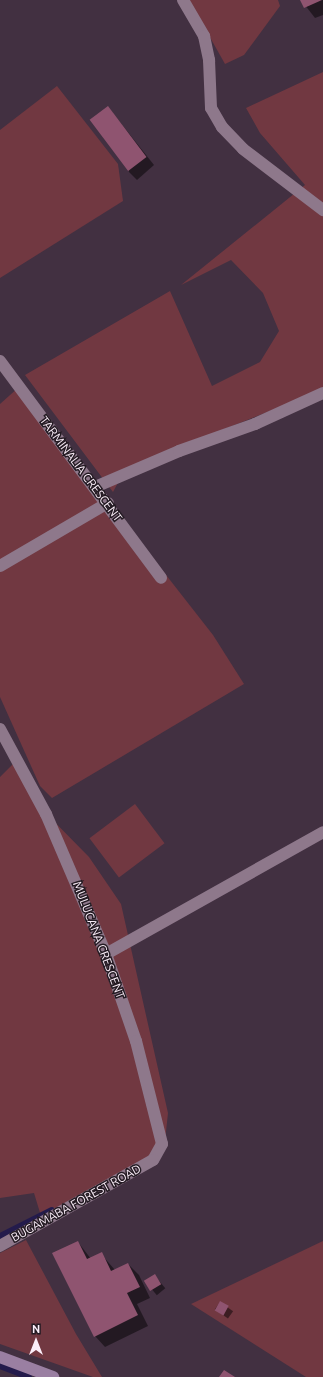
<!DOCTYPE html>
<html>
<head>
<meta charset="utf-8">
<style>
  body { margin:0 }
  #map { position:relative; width:323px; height:1377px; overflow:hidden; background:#423041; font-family:Ubuntu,sans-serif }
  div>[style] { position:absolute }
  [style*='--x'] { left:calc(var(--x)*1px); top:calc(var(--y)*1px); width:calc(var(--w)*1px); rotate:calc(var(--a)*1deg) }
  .green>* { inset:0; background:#713841; transform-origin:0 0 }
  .shadow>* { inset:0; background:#0007; transform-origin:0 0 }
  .stream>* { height:6px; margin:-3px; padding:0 3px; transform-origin:3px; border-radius:3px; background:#241b4c }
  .building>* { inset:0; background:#8f5470; transform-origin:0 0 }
  .street>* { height:12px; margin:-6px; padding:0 6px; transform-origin:6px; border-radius:6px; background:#8e788b }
  .secondary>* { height:12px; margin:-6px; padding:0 6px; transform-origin:6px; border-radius:6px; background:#9a7fa2 }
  span { translate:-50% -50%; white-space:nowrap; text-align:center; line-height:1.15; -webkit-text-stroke:3px #241b23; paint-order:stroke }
  .street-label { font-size:12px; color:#fbeef9 }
  .north { position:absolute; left:16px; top:1321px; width:40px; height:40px; -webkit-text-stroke:3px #241b23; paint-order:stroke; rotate:0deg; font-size:11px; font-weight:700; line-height:16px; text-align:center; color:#fbeef9 }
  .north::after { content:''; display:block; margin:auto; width:14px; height:18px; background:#fbeef9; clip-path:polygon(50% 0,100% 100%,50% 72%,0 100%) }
</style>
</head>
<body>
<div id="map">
  <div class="green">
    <i style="clip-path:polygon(189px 0,278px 0,280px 6px,244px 55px,225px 64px)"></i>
    <i style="clip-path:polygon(323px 72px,323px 390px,222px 430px,121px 477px,113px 492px,25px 375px,170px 291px,212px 386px,260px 362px,279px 331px,263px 293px,231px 260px,181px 285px,305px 185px,260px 133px,246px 108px)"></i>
    <i style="clip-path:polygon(57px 86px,118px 164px,123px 201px,0 278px,0 130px)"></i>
    <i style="clip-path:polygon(19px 387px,213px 635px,244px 684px,52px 798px,40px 786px,0 697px,0 404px)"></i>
    <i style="clip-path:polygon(14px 763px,32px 799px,89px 857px,121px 904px,168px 1113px,165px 1141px,154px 1154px,41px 1216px,34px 1193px,0 1198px,0 777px)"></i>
    <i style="left:135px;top:804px;width:49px;height:57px;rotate:53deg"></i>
    <i style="clip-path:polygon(26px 1240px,76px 1334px,102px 1377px,93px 1377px,0 1344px,0 1253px)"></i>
    <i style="clip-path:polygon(323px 1241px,323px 1377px,306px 1377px,191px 1304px)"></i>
  </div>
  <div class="shadow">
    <i style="clip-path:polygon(301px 0,323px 0,323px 15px,315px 18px)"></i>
    <i style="clip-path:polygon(108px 107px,154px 165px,137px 180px,129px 172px)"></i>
    <i style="clip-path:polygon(78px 1242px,91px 1259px,101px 1254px,115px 1270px,128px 1264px,139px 1275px,150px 1298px,137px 1304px,148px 1326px,105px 1347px,95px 1336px)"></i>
    <i style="left:155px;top:1276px;width:16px;height:11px;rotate:50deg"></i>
    <i style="left:220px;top:1302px;width:16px;height:9px;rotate:35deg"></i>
  </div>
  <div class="stream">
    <i style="--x:0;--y:1236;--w:58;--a:-26.6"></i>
    <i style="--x:0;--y:1366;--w:31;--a:21"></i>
  </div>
  <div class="building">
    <i style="clip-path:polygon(300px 0,322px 0,304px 8px)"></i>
    <i style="left:108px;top:106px;width:64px;height:23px;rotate:53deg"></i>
    <i style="clip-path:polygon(78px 1241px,87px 1259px,102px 1252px,111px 1271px,128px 1263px,140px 1287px,127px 1293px,138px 1315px,94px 1337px,52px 1253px)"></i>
    <i style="left:155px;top:1274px;width:12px;height:13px;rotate:59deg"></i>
    <i style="left:220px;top:1301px;width:10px;height:11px;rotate:29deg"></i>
    <i style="clip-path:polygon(224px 1370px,235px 1377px,219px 1377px)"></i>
  </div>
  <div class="street">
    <i style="--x:183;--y:0;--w:42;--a:59.7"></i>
    <i style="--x:204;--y:36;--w:25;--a:78"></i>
    <i style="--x:209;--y:60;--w:48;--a:87.6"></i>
    <i style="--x:211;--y:108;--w:22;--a:60"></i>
    <i style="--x:222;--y:127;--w:30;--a:46"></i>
    <i style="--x:243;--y:149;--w:101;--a:37.3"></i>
    <i style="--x:0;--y:361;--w:270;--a:53.4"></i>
    <i style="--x:95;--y:487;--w:91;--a:-23.2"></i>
    <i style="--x:179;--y:451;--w:81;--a:-19.6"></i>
    <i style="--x:255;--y:424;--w:75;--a:-24.5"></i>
    <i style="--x:0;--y:566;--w:125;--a:-30.3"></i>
    <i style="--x:0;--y:729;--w:97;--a:61.6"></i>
    <i style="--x:46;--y:814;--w:152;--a:66.8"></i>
    <i style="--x:106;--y:954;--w:92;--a:71"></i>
    <i style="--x:136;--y:1041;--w:106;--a:75.8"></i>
    <i style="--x:162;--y:1144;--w:18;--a:119"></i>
    <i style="--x:153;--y:1160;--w:176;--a:150.7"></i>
    <i style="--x:106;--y:954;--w:249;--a:-29.3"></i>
  </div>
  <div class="secondary">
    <i style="--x:0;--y:1357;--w:57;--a:20.7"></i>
  </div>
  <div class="street-label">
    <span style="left:81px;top:469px;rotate:53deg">TARMINALIA CRESCENT</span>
    <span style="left:99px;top:940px;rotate:69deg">MULUCANA CRESCENT</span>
    <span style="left:76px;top:1203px;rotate:-29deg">BUGAMABA FOREST ROAD</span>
  </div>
  <div class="north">N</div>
</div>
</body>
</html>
